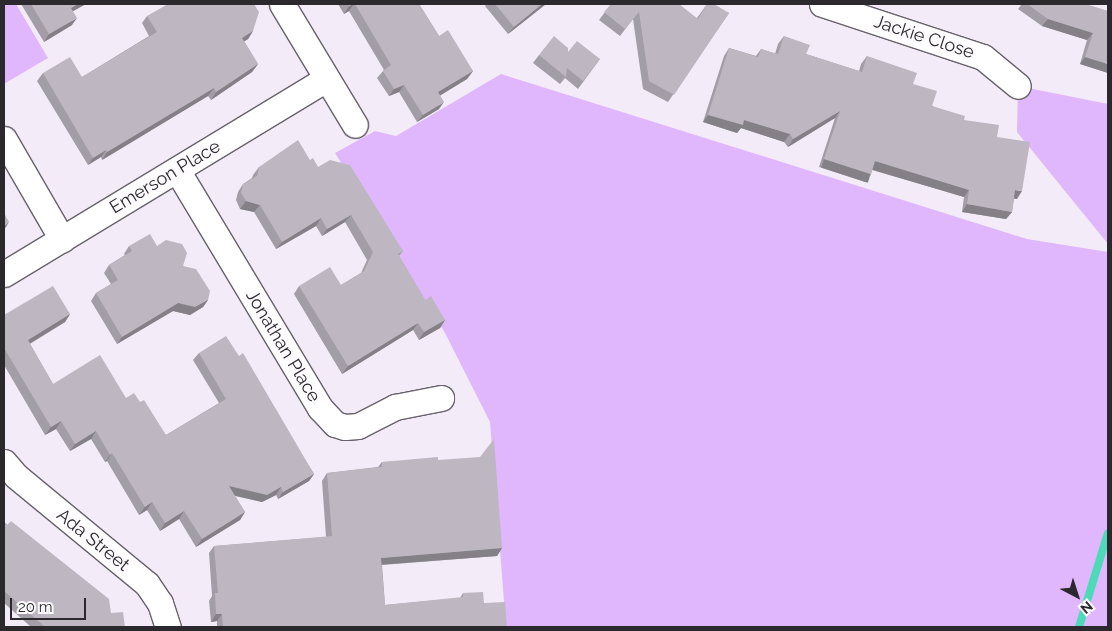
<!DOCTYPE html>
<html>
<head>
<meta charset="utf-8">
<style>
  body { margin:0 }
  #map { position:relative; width:1112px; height:631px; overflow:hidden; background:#f3ecf8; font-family:Raleway,sans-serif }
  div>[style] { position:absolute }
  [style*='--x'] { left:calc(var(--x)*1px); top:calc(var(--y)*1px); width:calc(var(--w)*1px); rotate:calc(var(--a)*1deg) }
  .green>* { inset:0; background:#e0b7fc }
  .stream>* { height:8px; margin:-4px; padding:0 4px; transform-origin:4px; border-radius:4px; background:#4edab9 }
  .roads { filter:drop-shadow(1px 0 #67616b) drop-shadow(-1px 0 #67616b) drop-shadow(0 1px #67616b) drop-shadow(0 -1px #67616b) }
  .street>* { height:25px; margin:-12.5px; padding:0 12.5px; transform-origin:12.5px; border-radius:12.5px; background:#fff }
  .wall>* { inset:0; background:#a39da7 }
  .shaded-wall>* { inset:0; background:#858088; transform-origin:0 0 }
  .building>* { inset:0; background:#beb7c2 }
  span { translate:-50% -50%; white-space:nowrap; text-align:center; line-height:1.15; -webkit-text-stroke:5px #fdfbfe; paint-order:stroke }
  .street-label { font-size:18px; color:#2b292d }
  .frame { position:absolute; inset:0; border:5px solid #2b292d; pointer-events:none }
  .north { position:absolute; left:1052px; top:571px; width:50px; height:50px; -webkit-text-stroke:4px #fdfbfe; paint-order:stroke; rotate:140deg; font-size:14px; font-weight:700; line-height:20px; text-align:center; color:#2b292d }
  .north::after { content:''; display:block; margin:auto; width:18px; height:22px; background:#2b292d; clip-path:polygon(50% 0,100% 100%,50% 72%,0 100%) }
  .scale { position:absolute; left:10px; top:598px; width:76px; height:22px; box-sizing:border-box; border:2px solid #2b292d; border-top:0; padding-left:6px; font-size:15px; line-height:18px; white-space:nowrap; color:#2b292d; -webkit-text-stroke:4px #fdfbfe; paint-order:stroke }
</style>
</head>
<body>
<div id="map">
  <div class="green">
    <i style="clip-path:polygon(4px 4px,16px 4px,48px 58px,4px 84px)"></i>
    <i style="clip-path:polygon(501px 74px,1027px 239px,1108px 252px,1108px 627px,506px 627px,490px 422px,445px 333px,335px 153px,375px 131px,396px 136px)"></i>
    <i style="clip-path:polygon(1018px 86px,1108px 104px,1108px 244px,1017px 132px)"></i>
  </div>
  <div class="stream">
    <i style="--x:1079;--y:627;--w:98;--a:-72.9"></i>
  </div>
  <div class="roads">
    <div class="street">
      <i style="--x:282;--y:4;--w:141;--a:58.9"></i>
      <i style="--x:822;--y:4;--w:169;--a:18.2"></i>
      <i style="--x:983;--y:57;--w:45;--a:39.6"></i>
      <i style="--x:4;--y:139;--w:116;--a:59.9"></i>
      <i style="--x:177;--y:170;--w:278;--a:59"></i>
      <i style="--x:320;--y:408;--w:22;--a:47"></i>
      <i style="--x:335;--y:424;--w:10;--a:17"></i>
      <i style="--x:345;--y:427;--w:13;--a:-4"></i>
      <i style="--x:358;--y:426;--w:42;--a:-27.2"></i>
      <i style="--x:395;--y:407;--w:47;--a:-11.1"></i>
      <i style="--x:4;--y:274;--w:376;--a:-31.2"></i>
      <i style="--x:4;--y:462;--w:18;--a:49"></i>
      <i style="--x:16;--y:476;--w:170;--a:39.5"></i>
      <i style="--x:147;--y:584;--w:23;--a:56"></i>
      <i style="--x:160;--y:603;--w:25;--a:72"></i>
    </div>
  </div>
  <div class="wall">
    <i style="clip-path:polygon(21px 4px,86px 4px,73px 11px,72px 25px,44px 42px)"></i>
    <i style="clip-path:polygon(338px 4px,419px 4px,439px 36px,473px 71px,467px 79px,440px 95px,439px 109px,417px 122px,399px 92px,389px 96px,377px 78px,384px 70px,349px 11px,344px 14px)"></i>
    <i style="clip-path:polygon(487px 4px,546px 4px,508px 34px,485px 6px)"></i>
    <i style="clip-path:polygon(611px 4px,697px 18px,707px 4px,729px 13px,668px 102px,643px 89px,633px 19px,620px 36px,599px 20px)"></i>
    <i style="clip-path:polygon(1022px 4px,1086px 4px,1108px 73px,1080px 64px,1087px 40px,1042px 26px,1018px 9px)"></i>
    <i style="clip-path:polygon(147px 16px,253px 31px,248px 39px,244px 41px,258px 64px,252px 72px,211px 100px,208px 96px,102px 160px,101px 157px,88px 165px,37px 81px,43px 73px,82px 77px,149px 36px,142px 23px)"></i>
    <i style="clip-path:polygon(784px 36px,806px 54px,859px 71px,861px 64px,867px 56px,913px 84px,932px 106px,964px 120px,997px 137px,1017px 199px,1014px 198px,1012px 212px,1006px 219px,962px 212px,964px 197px,872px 170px,871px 174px,865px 182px,819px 167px,835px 118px,788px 147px,784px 142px,741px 128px,737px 133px,703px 122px,724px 56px,729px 48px,756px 56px,761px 49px,775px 54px,778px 44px)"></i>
    <i style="clip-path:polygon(568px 52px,600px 59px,578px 89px,565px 78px,560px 84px,533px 63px,539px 55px)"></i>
    <i style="clip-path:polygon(310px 160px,318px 167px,403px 251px,399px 256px,425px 300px,445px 320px,440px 328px,419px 340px,413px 330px,342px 374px,294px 294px,299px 286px,341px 285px,361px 273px,367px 260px,345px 222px,322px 236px,316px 226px,276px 249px,254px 212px,240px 209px,236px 200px,238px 192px,243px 184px,252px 178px,253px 175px,259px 167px)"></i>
    <i style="clip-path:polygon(129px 246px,157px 246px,183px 266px,208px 300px,203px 307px,190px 315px,173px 311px,117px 344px,91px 301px,96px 293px,111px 284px,104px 273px,109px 265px,125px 255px,124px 254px)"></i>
    <i style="clip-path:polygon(70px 314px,65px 322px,30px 344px,53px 384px,126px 398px,140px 402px,166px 435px,219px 403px,193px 360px,199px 353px,239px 356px,314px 474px,309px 481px,278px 499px,276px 495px,262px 502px,235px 496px,245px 512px,240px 520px,196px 547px,179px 519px,160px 531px,147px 510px,139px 515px,107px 461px,105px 462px,91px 439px,70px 451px,56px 429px,45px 435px,4px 365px,4px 315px)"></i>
    <i style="clip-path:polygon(438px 460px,502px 548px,497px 556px,382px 565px,385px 605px,460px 598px,463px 593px,484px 603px,507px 627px,217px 627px,217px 621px,211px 622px,209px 601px,212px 596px,209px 553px,214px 546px,326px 537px,322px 481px,327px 473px,378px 467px,382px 462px)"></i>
    <i style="clip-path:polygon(4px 522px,111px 613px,125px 627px,31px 627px,4px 603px)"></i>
  </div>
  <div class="shaded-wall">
    <i style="clip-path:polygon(78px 4px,86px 4px,66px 15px,71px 8px)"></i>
    <i style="clip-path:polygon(354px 4px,349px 11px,344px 14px,349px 6px)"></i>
    <i style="clip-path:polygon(542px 4px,546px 4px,508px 34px,514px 27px)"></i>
    <i style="clip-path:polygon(77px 18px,72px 25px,44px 42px,49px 34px)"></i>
    <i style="clip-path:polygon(1048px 19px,1093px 33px,1087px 40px,1042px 26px)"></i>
    <i style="clip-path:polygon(253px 31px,248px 39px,237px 46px,242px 38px)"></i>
    <i style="clip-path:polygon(1085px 57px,1108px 64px,1108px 73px,1080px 64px)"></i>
    <i style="clip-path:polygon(258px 64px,252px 72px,211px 100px,216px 92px)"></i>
    <i style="clip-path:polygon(473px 71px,467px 79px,433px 100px,438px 92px)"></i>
    <i style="clip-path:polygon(404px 85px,399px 92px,389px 96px,394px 89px)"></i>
    <i style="clip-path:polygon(214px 88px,208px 96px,102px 160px,107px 152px)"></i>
    <i style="clip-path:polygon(444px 102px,439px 109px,417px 122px,423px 115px)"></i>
    <i style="clip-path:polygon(840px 111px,835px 118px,788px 147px,793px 139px)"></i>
    <i style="clip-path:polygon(708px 115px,744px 120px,790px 134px,784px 142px,741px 128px,737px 133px,703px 122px)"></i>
    <i style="clip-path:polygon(106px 150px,101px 157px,88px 165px,93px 158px)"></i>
    <i style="left:824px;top:159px;width:49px;height:9px;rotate:18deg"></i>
    <i style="clip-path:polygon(875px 161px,969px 190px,964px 197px,870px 169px)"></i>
    <i style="clip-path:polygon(1015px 190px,1022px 191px,1017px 199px,1010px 198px)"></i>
    <i style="clip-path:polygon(246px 201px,260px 205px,254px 212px,240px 209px)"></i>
    <i style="clip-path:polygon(967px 204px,1012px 212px,1006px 219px,962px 212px)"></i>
    <i style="clip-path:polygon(351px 215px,345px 222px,322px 236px,327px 229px)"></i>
    <i style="clip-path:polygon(321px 218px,316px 226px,276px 249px,282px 242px)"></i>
    <i style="clip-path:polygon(9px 222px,4px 230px,4px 226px)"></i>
    <i style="clip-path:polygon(208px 300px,203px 307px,190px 315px,173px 311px,117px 344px,122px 337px,178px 303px)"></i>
    <i style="clip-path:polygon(70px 314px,65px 322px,22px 348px,28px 340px)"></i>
    <i style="clip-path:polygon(445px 320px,440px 328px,419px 340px,424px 332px)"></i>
    <i style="clip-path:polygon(418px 323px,413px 330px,342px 374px,348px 366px)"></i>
    <i style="clip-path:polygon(61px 421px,56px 429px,45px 435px,51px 427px)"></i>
    <i style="clip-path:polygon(96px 431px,91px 439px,70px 451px,75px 444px)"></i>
    <i style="clip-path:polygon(112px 453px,107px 461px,105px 462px,110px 455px)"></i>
    <i style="clip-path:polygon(314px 474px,309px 481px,278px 499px,283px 492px)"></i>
    <i style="clip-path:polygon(229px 486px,281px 487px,276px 495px,262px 502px,224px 493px)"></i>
    <i style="clip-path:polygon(152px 502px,147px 510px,139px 515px,145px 507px)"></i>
    <i style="clip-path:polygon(184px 511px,179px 519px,160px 531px,165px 523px)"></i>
    <i style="clip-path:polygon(245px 512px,240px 520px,196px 547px,202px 539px)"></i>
    <i style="clip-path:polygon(502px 548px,497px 556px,376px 565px,381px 558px)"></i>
    <i style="clip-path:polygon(216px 614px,222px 614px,217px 621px,211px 622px)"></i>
  </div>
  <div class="building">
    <i style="clip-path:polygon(31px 4px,78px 4px,71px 8px,77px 18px,49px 34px)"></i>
    <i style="clip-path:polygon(168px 4px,254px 4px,259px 12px,253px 31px,242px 38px,258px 64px,216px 92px,214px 88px,107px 152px,106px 150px,93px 158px,43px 73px,70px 57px,82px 77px,157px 32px,147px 16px)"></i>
    <i style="clip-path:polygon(348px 4px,354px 4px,349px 6px)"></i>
    <i style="clip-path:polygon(355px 4px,419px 4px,439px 36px,448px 30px,473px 71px,438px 92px,444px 102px,423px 115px,404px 85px,394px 89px,383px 71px,391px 65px)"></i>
    <i style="clip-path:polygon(495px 4px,542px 4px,514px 27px)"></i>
    <i style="clip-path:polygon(611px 4px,679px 4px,698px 19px,707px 4px,714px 4px,729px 13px,674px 95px,649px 81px,639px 12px,625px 29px,604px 12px)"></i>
    <i style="clip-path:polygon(1027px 4px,1086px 4px,1108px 11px,1108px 64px,1085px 57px,1093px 33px,1048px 19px)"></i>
    <i style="clip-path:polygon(554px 36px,568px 48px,568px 52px,577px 41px,600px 59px,583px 81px,567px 68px,566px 77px,539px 55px)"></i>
    <i style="clip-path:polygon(784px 36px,810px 45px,806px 54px,862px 72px,867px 56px,917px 73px,913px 84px,937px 91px,932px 106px,965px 116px,964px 120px,999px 125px,997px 137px,1030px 142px,1022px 191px,1015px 190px,1012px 212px,967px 204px,969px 190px,875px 161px,871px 174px,824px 159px,840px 111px,793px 139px,790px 134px,744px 120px,743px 125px,708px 115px,729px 48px,758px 57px,761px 49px,778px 54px)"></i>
    <i style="clip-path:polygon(298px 140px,310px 160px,313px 158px,318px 167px,330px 160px,350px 165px,403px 251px,398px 254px,425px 300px,431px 296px,445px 320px,424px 332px,418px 323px,348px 366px,299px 286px,330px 267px,341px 285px,364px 271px,373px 252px,351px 215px,327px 229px,321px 218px,282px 242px,260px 205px,246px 201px,241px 193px,243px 184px,257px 176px,259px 167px)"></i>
    <i style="clip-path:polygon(4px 213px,9px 222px,4px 226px)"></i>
    <i style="clip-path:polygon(150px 234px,157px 246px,166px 240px,182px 244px,187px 253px,183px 266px,196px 269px,210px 291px,208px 300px,195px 307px,178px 303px,122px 337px,96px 293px,118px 280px,109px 265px,132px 251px,129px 246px)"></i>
    <i style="clip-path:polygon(53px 286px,70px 314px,28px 340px,53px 384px,100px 355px,126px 398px,134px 393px,140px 402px,144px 400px,166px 435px,226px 399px,199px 353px,226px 336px,239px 356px,243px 353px,314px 474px,283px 492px,281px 487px,267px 495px,229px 486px,245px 512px,202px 539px,184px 511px,165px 523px,152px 502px,145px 507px,112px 453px,110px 455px,96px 431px,75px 444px,61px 421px,51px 427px,4px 348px,4px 315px)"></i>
    <i style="clip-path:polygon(494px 439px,502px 548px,381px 558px,385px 605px,463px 597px,463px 593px,483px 592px,484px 603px,505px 602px,507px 627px,223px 627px,222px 614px,216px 614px,215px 593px,218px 593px,214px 546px,332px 536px,327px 473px,382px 467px,382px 462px,438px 457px,438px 460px,480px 457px)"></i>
    <i style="clip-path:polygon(11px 521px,109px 599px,111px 613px,123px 612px,125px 627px,45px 627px,4px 591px,4px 522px,7px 525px)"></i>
  </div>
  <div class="street-label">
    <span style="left:924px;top:37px;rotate:18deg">Jackie Close</span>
    <span style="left:165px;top:177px;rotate:-31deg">Emerson Place</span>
    <span style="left:283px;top:346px;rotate:59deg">Jonathan Place</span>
    <span style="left:93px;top:540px;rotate:39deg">Ada Street</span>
  </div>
  <div class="frame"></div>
  <div class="north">N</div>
  <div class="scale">20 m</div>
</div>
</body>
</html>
